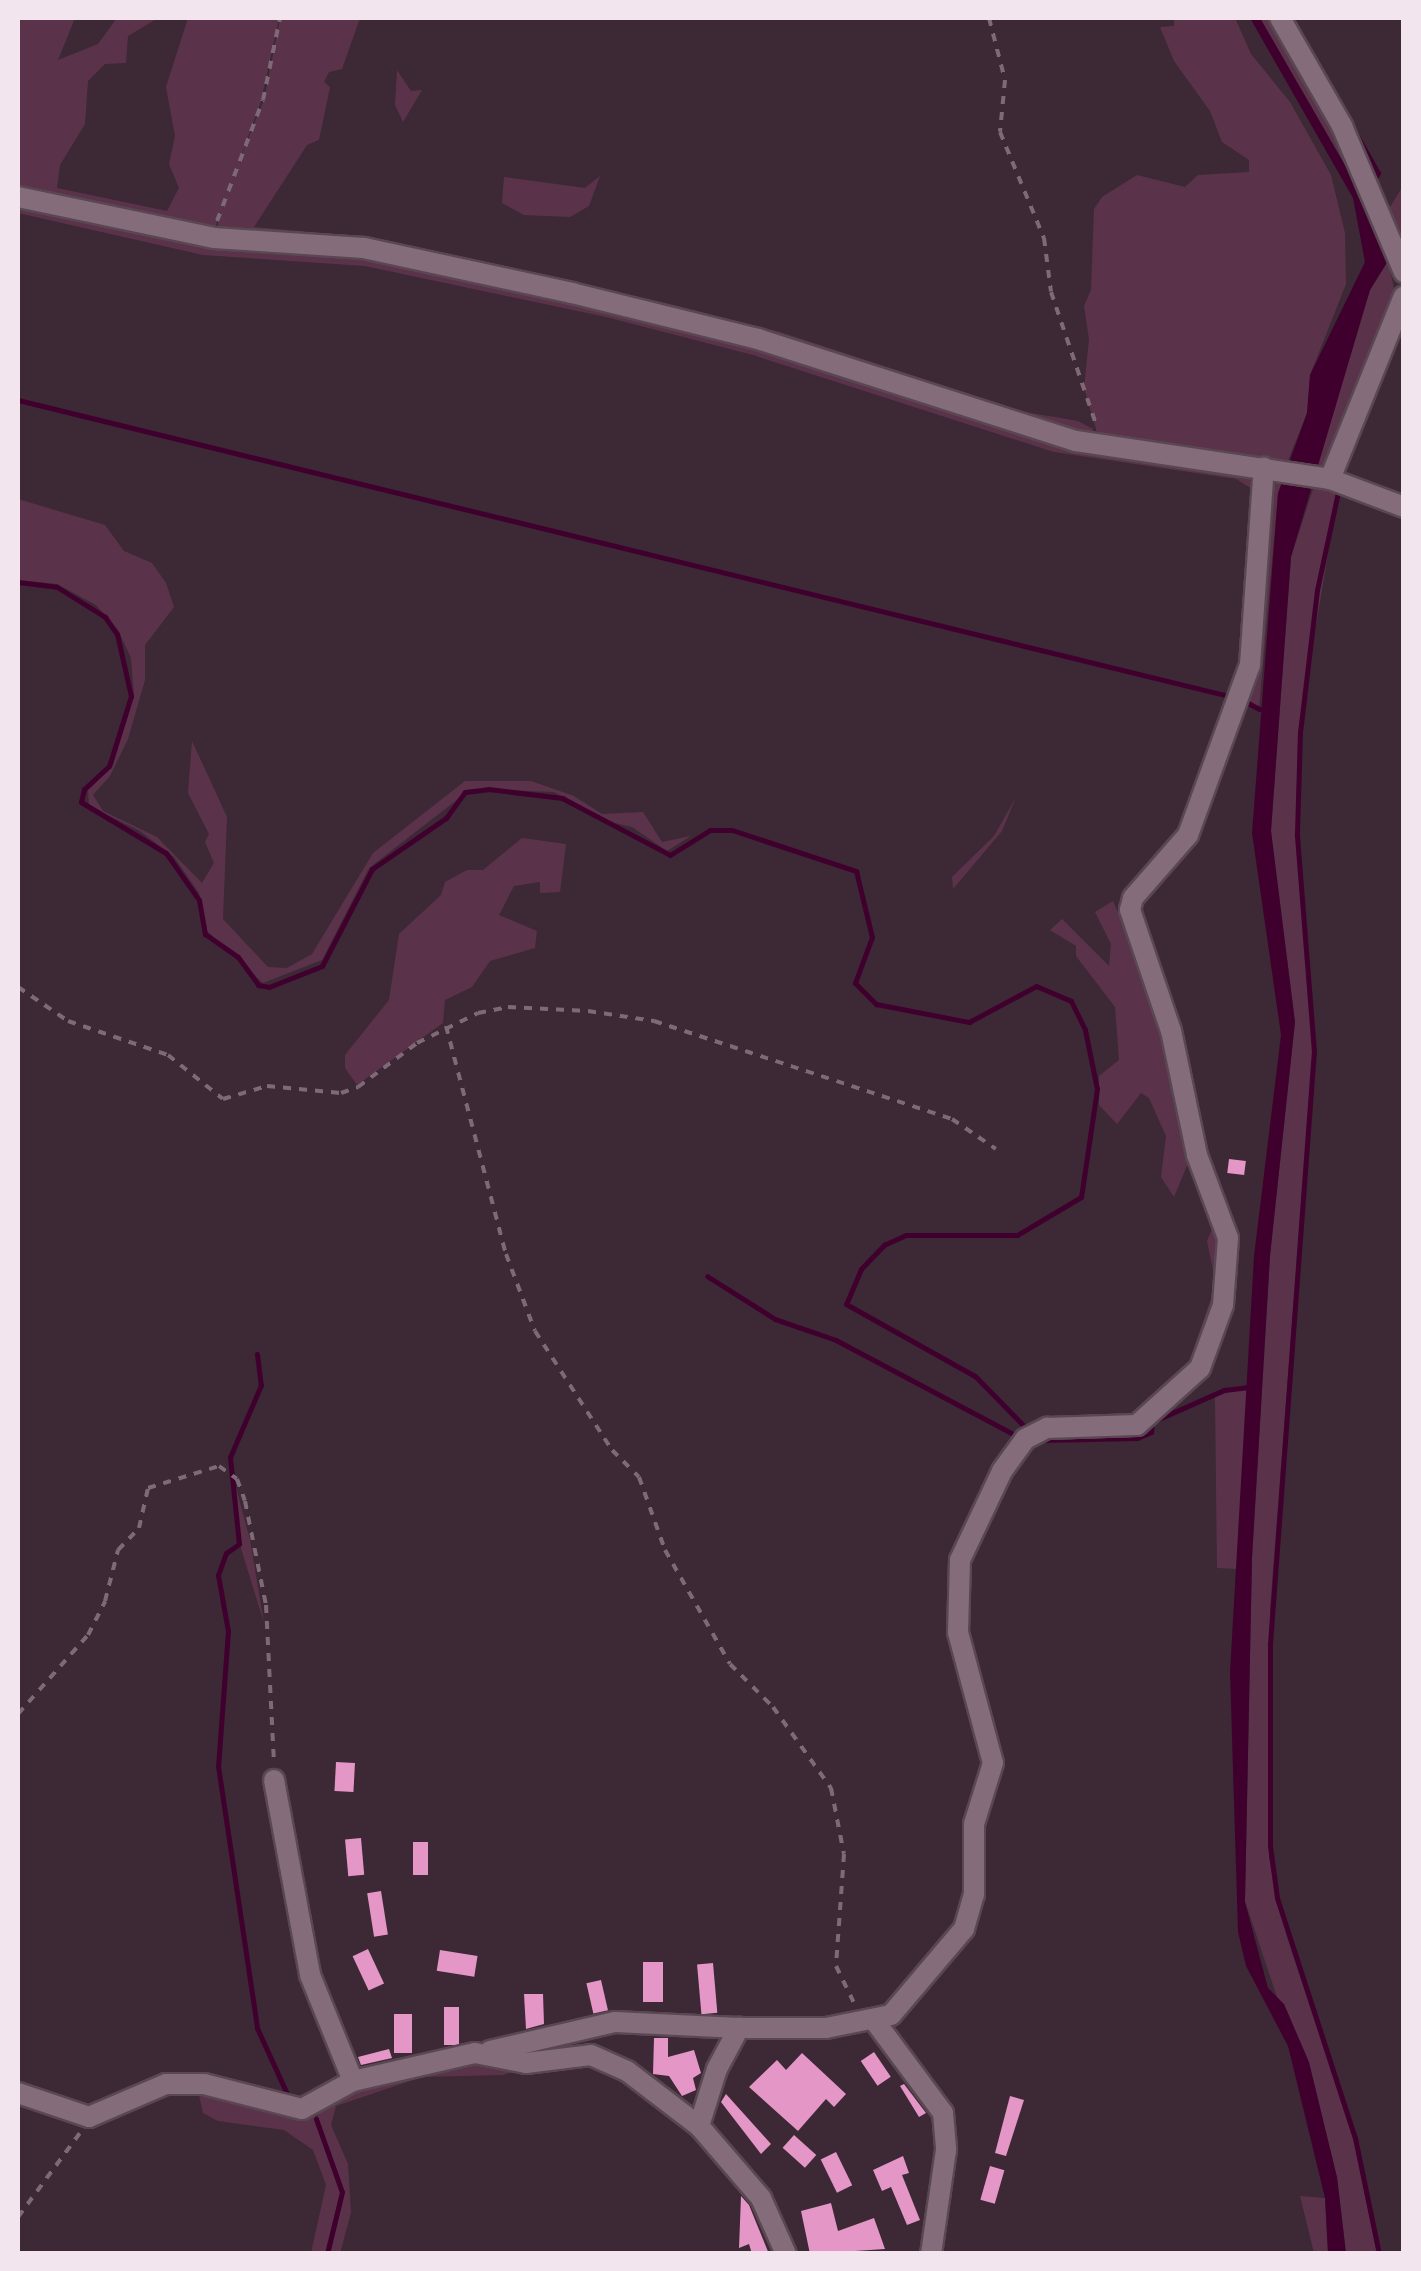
<!DOCTYPE html>
<html>
<head>
<meta charset="utf-8">
<style>
  body { margin:0 }
  #map { position:relative; width:1421px; height:2271px; overflow:hidden; background:#3d2835; font-family:Poppins,sans-serif }
  div>[style] { position:absolute }
  [style*='--x'] { left:calc(var(--x)*1px); top:calc(var(--y)*1px); width:calc(var(--w)*1px); rotate:calc(var(--a)*1deg) }
  .green>* { inset:0; background:#5a334b }
  .water>* { inset:0; background:#3f002e }
  .stream>* { height:5px; margin:-2.5px; padding:0 2.5px; transform-origin:2.5px; border-radius:2.5px; background:#3f002e }
  .building>* { inset:0; background:#e496c6; transform-origin:0 0 }
  .path>* { height:4px; margin-top:-2px; transform-origin:0; background:repeating-linear-gradient(90deg,#7d6a76 0 8px,transparent 0 16px) }
  .roads { filter:drop-shadow(2px 0 #594752) drop-shadow(-2px 0 #594752) drop-shadow(0 2px #594752) drop-shadow(0 -2px #594752) }
  .minor>* { height:20px; margin:-10px; padding:0 10px; transform-origin:10px; border-radius:10px; background:#846c7a }
  span { translate:-50% -50%; white-space:nowrap; text-align:center; line-height:1.15; -webkit-text-stroke:10px #321e2b; paint-order:stroke }
  .frame { position:absolute; inset:0; border:20px solid #f3e5ed; pointer-events:none }
</style>
</head>
<body>
<div id="map">
  <div class="green">
    <i style="clip-path:polygon(19px 18px,75px 18px,58px 60px,98px 44px,117px 18px,158px 18px,128px 36px,126px 63px,105px 64px,88px 81px,85px 124px,60px 165px,57px 188px,167px 211px,179px 188px,169px 164px,175px 136px,166px 87px,188px 18px,279px 18px,261px 101px,213px 233px,18px 191px)"></i>
    <i style="clip-path:polygon(360px 18px,342px 69px,329px 72px,324px 82px,330px 87px,319px 140px,307px 145px,254px 227px,368px 237px,666px 303px,780px 332px,1025px 412px,1078px 421px,1093px 429px,1092px 436px,572px 289px,216px 233px,224px 197px,264px 100px,280px 19px)"></i>
    <i style="clip-path:polygon(1174px 18px,1235px 18px,1251px 54px,1290px 102px,1331px 175px,1345px 233px,1346px 284px,1310px 375px,1307px 413px,1287px 463px,1099px 439px,1084px 388px,1089px 339px,1084px 306px,1091px 290px,1094px 209px,1102px 197px,1137px 175px,1185px 187px,1198px 175px,1249px 172px,1249px 160px,1222px 142px,1210px 111px,1174px 61px,1160px 27px,1174px 26px)"></i>
    <i style="clip-path:polygon(1260px 18px,1274px 18px,1338px 127px,1357px 186px)"></i>
    <i style="clip-path:polygon(397px 70px,411px 91px,422px 90px,403px 122px,395px 105px)"></i>
    <i style="clip-path:polygon(600px 176px,589px 206px,570px 217px,524px 215px,502px 203px,504px 177px,585px 188px)"></i>
    <i style="clip-path:polygon(1403px 186px,1403px 235px,1399px 240px,1385px 215px)"></i>
    <i style="clip-path:polygon(18px 203px,360px 257px,706px 332px,896px 392px,1247px 473px,1254px 490px,1236px 479px,1054px 452px,753px 355px,606px 317px,365px 266px,203px 255px,18px 213px)"></i>
    <i style="clip-path:polygon(1388px 261px,1396px 297px,1329px 470px,1318px 468px,1314px 464px,1370px 290px)"></i>
    <i style="clip-path:polygon(1287px 482px,1278px 494px,1259px 709px,1247px 698px,1269px 484px)"></i>
    <i style="clip-path:polygon(1315px 483px,1339px 488px,1298px 733px,1296px 837px,1313px 1051px,1270px 1609px,1269px 1858px,1286px 1934px,1354px 2141px,1377px 2253px,1346px 2253px,1337px 2177px,1245px 1901px,1252px 1558px,1270px 1256px,1295px 1022px,1271px 831px,1291px 557px)"></i>
    <i style="clip-path:polygon(18px 499px,105px 525px,124px 551px,152px 563px,166px 583px,174px 607px,145px 645px,145px 680px,128px 739px,110px 776px,93px 795px,103px 811px,157px 837px,202px 883px,214px 863px,205px 842px,209px 834px,188px 793px,192px 741px,227px 817px,223px 919px,268px 967px,287px 968px,312px 954px,373px 853px,465px 781px,531px 781px,574px 796px,602px 814px,643px 812px,662px 842px,691px 836px,667px 851px,632px 827px,602px 820px,554px 792px,471px 789px,369px 868px,322px 960px,263px 983px,206px 930px,199px 893px,174px 857px,140px 831px,89px 806px,88px 790px,113px 765px,134px 696px,131px 658px,118px 630px,96px 605px,57px 584px,18px 580px)"></i>
    <i style="clip-path:polygon(1016px 797px,1002px 831px,953px 889px,952px 877px,994px 836px)"></i>
    <i style="clip-path:polygon(522px 838px,566px 844px,560px 892px,540px 893px,540px 882px,514px 886px,499px 915px,537px 931px,535px 948px,490px 961px,472px 987px,445px 1000px,443px 1023px,357px 1085px,345px 1068px,345px 1055px,389px 1000px,399px 934px,441px 895px,445px 882px,467px 870px,483px 870px)"></i>
    <i style="clip-path:polygon(1113px 901px,1160px 1008px,1191px 1156px,1174px 1197px,1161px 1177px,1166px 1136px,1149px 1098px,1141px 1093px,1117px 1124px,1099px 1105px,1099px 1076px,1119px 1060px,1115px 1007px,1076px 956px,1076px 946px,1050px 930px,1062px 919px,1109px 966px,1111px 944px,1095px 912px)"></i>
    <i style="clip-path:polygon(1213px 1227px,1225px 1241px,1206px 1345px,1186px 1371px,1216px 1284px,1207px 1241px)"></i>
    <i style="clip-path:polygon(1249px 1387px,1237px 1569px,1217px 1568px,1215px 1396px)"></i>
    <i style="clip-path:polygon(234px 1480px,250px 1540px,264px 1623px,240px 1545px)"></i>
    <i style="clip-path:polygon(486px 2061px,525px 2068px,503px 2075px,422px 2077px,336px 2106px,331px 2125px,348px 2164px,351px 2213px,340px 2253px,330px 2253px,344px 2196px,317px 2113px,366px 2083px)"></i>
    <i style="clip-path:polygon(188px 2090px,313px 2111px,340px 2193px,325px 2253px,311px 2253px,326px 2185px,313px 2150px,284px 2130px,218px 2121px,203px 2113px,199px 2095px)"></i>
    <i style="clip-path:polygon(1300px 2196px,1325px 2198px,1328px 2253px,1314px 2253px)"></i>
  </div>
  <div class="water">
    <i style="clip-path:polygon(1250px 18px,1260px 18px,1357px 186px,1399px 240px,1403px 235px,1404px 255px,1388px 261px,1370px 290px,1291px 557px,1271px 831px,1295px 1022px,1270px 1256px,1252px 1558px,1245px 1902px,1268px 1988px,1284px 2004px,1309px 2062px,1337px 2177px,1346px 2253px,1328px 2253px,1325px 2198px,1288px 2046px,1246px 1966px,1238px 1932px,1230px 1672px,1254px 1256px,1281px 1035px,1252px 833px,1278px 493px,1307px 413px,1310px 375px,1365px 262px,1353px 198px)"></i>
  </div>
  <div class="stream">
    <i style="--x:1294;--y:24;--w:171;--a:60.6"></i>
    <i style="--x:1378;--y:173;--w:12;--a:121"></i>
    <i style="--x:18;--y:400;--w:1247;--a:13.74"></i>
    <i style="--x:1338;--y:492;--w:100;--a:102.1"></i>
    <i style="--x:1317;--y:590;--w:143;--a:96.8"></i>
    <i style="--x:1300;--y:732;--w:104;--a:91.7"></i>
    <i style="--x:1297;--y:836;--w:215;--a:85.5"></i>
    <i style="--x:1314;--y:1050;--w:596;--a:94.24"></i>
    <i style="--x:1270;--y:1644;--w:202;--a:90"></i>
    <i style="--x:1270;--y:1846;--w:52;--a:82.3"></i>
    <i style="--x:1277;--y:1898;--w:252;--a:72"></i>
    <i style="--x:1355;--y:2138;--w:118;--a:78.3"></i>
    <i style="--x:18;--y:582;--w:39;--a:7"></i>
    <i style="--x:57;--y:587;--w:57;--a:32"></i>
    <i style="--x:105;--y:617;--w:21;--a:55"></i>
    <i style="--x:117;--y:634;--w:64;--a:77.3"></i>
    <i style="--x:131;--y:696;--w:73;--a:107.4"></i>
    <i style="--x:109;--y:766;--w:34;--a:137"></i>
    <i style="--x:84;--y:789;--w:13;--a:103"></i>
    <i style="--x:81;--y:802;--w:99;--a:31"></i>
    <i style="--x:166;--y:853;--w:57;--a:54.9"></i>
    <i style="--x:199;--y:900;--w:35;--a:80"></i>
    <i style="--x:205;--y:934;--w:40;--a:34.9"></i>
    <i style="--x:238;--y:957;--w:34;--a:54"></i>
    <i style="--x:258;--y:985;--w:11;--a:10"></i>
    <i style="--x:269;--y:987;--w:57;--a:-21.6"></i>
    <i style="--x:322;--y:966;--w:109;--a:-62.7"></i>
    <i style="--x:372;--y:869;--w:90;--a:-34.6"></i>
    <i style="--x:446;--y:818;--w:32;--a:-54"></i>
    <i style="--x:465;--y:792;--w:23;--a:-7"></i>
    <i style="--x:488;--y:789;--w:75;--a:6.9"></i>
    <i style="--x:562;--y:798;--w:122;--a:27.8"></i>
    <i style="--x:670;--y:855;--w:47;--a:-32"></i>
    <i style="--x:710;--y:830;--w:22;--a:0"></i>
    <i style="--x:732;--y:830;--w:131;--a:18.3"></i>
    <i style="--x:856;--y:871;--w:68;--a:76.4"></i>
    <i style="--x:872;--y:937;--w:49;--a:110.3"></i>
    <i style="--x:855;--y:983;--w:30;--a:45"></i>
    <i style="--x:876;--y:1004;--w:95;--a:11"></i>
    <i style="--x:969;--y:1022;--w:76;--a:-28.2"></i>
    <i style="--x:1036;--y:986;--w:38;--a:23"></i>
    <i style="--x:1071;--y:1001;--w:32;--a:64"></i>
    <i style="--x:1085;--y:1030;--w:60;--a:78.5"></i>
    <i style="--x:1097;--y:1089;--w:109;--a:98.4"></i>
    <i style="--x:1081;--y:1197;--w:74;--a:149.3"></i>
    <i style="--x:1017;--y:1235;--w:111;--a:180"></i>
    <i style="--x:906;--y:1235;--w:24;--a:156"></i>
    <i style="--x:884;--y:1245;--w:33;--a:134"></i>
    <i style="--x:861;--y:1269;--w:38;--a:113"></i>
    <i style="--x:846;--y:1304;--w:148;--a:29.2"></i>
    <i style="--x:975;--y:1376;--w:73;--a:45.6"></i>
    <i style="--x:1026;--y:1428;--w:12;--a:138"></i>
    <i style="--x:1017;--y:1436;--w:205;--a:-152.1"></i>
    <i style="--x:836;--y:1340;--w:65;--a:-161"></i>
    <i style="--x:775;--y:1319;--w:80;--a:-147.7"></i>
    <i style="--x:1246;--y:702;--w:15;--a:28"></i>
    <i style="--x:257;--y:1354;--w:31;--a:83"></i>
    <i style="--x:261;--y:1385;--w:78;--a:113.3"></i>
    <i style="--x:230;--y:1457;--w:87;--a:84.1"></i>
    <i style="--x:239;--y:1544;--w:16;--a:145"></i>
    <i style="--x:226;--y:1553;--w:23;--a:110"></i>
    <i style="--x:218;--y:1575;--w:57;--a:79.9"></i>
    <i style="--x:228;--y:1631;--w:135;--a:94.2"></i>
    <i style="--x:218;--y:1766;--w:265;--a:81.5"></i>
    <i style="--x:257;--y:2028;--w:75;--a:65.5"></i>
    <i style="--x:1041;--y:1440;--w:96;--a:-1.2"></i>
    <i style="--x:1137;--y:1438;--w:15;--a:-23"></i>
    <i style="--x:1151;--y:1432;--w:10;--a:-84"></i>
    <i style="--x:1152;--y:1422;--w:79;--a:-24"></i>
    <i style="--x:1224;--y:1390;--w:25;--a:-7"></i>
    <i style="--x:316;--y:2119;--w:77;--a:70.4"></i>
    <i style="--x:342;--y:2192;--w:64;--a:103.6"></i>
  </div>
  <div class="building">
    <i style="left:1229px;top:1159px;width:17px;height:14px;rotate:7deg"></i>
    <i style="left:336px;top:1762px;width:19px;height:29px;rotate:3deg"></i>
    <i style="left:361px;top:1838px;width:37px;height:16px;rotate:85deg"></i>
    <i style="left:413px;top:1842px;width:15px;height:33px"></i>
    <i style="left:381px;top:1891px;width:44px;height:14px;rotate:81deg"></i>
    <i style="left:368px;top:1949px;width:38px;height:17px;rotate:65deg"></i>
    <i style="left:440px;top:1950px;width:38px;height:21px;rotate:9deg"></i>
    <i style="left:643px;top:1962px;width:20px;height:40px"></i>
    <i style="left:713px;top:1963px;width:50px;height:16px;rotate:85deg"></i>
    <i style="left:601px;top:1980px;width:31px;height:15px;rotate:77deg"></i>
    <i style="clip-path:polygon(524px 1994px,543px 1994px,544px 2024px,526px 2029px)"></i>
    <i style="left:444px;top:2007px;width:15px;height:38px"></i>
    <i style="left:394px;top:2014px;width:18px;height:39px"></i>
    <i style="clip-path:polygon(654px 2038px,668px 2038px,668px 2057px,694px 2050px,701px 2073px,693px 2078px,696px 2090px,682px 2096px,669px 2076px,653px 2074px)"></i>
    <i style="clip-path:polygon(389px 2049px,392px 2058px,361px 2065px,358px 2057px)"></i>
    <i style="left:874px;top:2052px;width:30px;height:16px;rotate:56deg"></i>
    <i style="clip-path:polygon(802px 2053px,846px 2094px,834px 2107px,826px 2099px,798px 2131px,749px 2087px,777px 2060px,786px 2070px)"></i>
    <i style="clip-path:polygon(904px 2084px,926px 2113px,919px 2117px,900px 2086px)"></i>
    <i style="clip-path:polygon(726px 2094px,771px 2144px,761px 2154px,721px 2102px)"></i>
    <i style="clip-path:polygon(1010px 2096px,1024px 2100px,1006px 2156px,995px 2153px)"></i>
    <i style="left:794px;top:2135px;width:30px;height:17px;rotate:42deg"></i>
    <i style="left:836px;top:2152px;width:37px;height:17px;rotate:64deg"></i>
    <i style="clip-path:polygon(903px 2156px,909px 2173px,902px 2175px,920px 2220px,907px 2225px,891px 2187px,882px 2191px,873px 2170px)"></i>
    <i style="left:990px;top:2166px;width:15px;height:35px;rotate:16deg"></i>
    <i style="clip-path:polygon(741px 2196px,749px 2205px,769px 2254px,752px 2254px,749px 2244px,739px 2248px)"></i>
    <i style="clip-path:polygon(831px 2203px,838px 2231px,874px 2218px,885px 2249px,810px 2254px,801px 2211px)"></i>
  </div>
  <div class="path">
    <i style="--x:989;--y:18;--w:64;--a:75.5"></i>
    <i style="--x:1005;--y:80;--w:52;--a:95.5"></i>
    <i style="--x:1000;--y:132;--w:115;--a:67.5"></i>
    <i style="--x:1044;--y:238;--w:54;--a:82.6"></i>
    <i style="--x:1051;--y:292;--w:139;--a:71.2"></i>
    <i style="--x:18;--y:21;--w:3;--a:-90"></i>
    <i style="--x:217;--y:221;--w:129;--a:-69.2"></i>
    <i style="--x:263;--y:100;--w:84;--a:-78.3"></i>
    <i style="--x:18;--y:987;--w:60;--a:34.2"></i>
    <i style="--x:68;--y:1021;--w:106;--a:18.8"></i>
    <i style="--x:168;--y:1055;--w:70;--a:38.7"></i>
    <i style="--x:223;--y:1099;--w:46;--a:-16.5"></i>
    <i style="--x:267;--y:1086;--w:74;--a:5.4"></i>
    <i style="--x:341;--y:1093;--w:18;--a:-19"></i>
    <i style="--x:358;--y:1087;--w:74;--a:-36.7"></i>
    <i style="--x:417;--y:1043;--w:68;--a:-26.2"></i>
    <i style="--x:478;--y:1013;--w:31;--a:-11"></i>
    <i style="--x:508;--y:1007;--w:80;--a:2.9"></i>
    <i style="--x:588;--y:1011;--w:67;--a:8.6"></i>
    <i style="--x:654;--y:1021;--w:314;--a:18.2"></i>
    <i style="--x:952;--y:1119;--w:53;--a:34.3"></i>
    <i style="--x:446;--y:1026;--w:236;--a:75.3"></i>
    <i style="--x:506;--y:1254;--w:82;--a:69.4"></i>
    <i style="--x:535;--y:1331;--w:142;--a:57.1"></i>
    <i style="--x:612;--y:1450;--w:38;--a:45"></i>
    <i style="--x:639;--y:1477;--w:77;--a:70.4"></i>
    <i style="--x:665;--y:1550;--w:131;--a:60.3"></i>
    <i style="--x:730;--y:1664;--w:61;--a:45"></i>
    <i style="--x:773;--y:1707;--w:100;--a:54.4"></i>
    <i style="--x:831;--y:1788;--w:67;--a:78.9"></i>
    <i style="--x:844;--y:1854;--w:112;--a:94.1"></i>
    <i style="--x:836;--y:1966;--w:43;--a:64"></i>
    <i style="--x:18;--y:1714;--w:106;--a:-48.5"></i>
    <i style="--x:88;--y:1635;--w:38;--a:-63"></i>
    <i style="--x:105;--y:1601;--w:53;--a:-75.7"></i>
    <i style="--x:118;--y:1550;--w:30;--a:-46"></i>
    <i style="--x:139;--y:1528;--w:41;--a:-77.3"></i>
    <i style="--x:148;--y:1488;--w:74;--a:-17.2"></i>
    <i style="--x:219;--y:1466;--w:22;--a:36"></i>
    <i style="--x:237;--y:1479;--w:23;--a:70"></i>
    <i style="--x:245;--y:1501;--w:106;--a:78.6"></i>
    <i style="--x:266;--y:1605;--w:156;--a:87.1"></i>
    <i style="--x:18;--y:2217;--w:104;--a:-53.6"></i>
  </div>
  <div class="roads">
    <div class="minor">
      <i style="--x:1280;--y:18;--w:125;--a:60.1"></i>
      <i style="--x:1342;--y:126;--w:159;--a:67"></i>
      <i style="--x:18;--y:197;--w:200;--a:11.8"></i>
      <i style="--x:214;--y:238;--w:150;--a:3.8"></i>
      <i style="--x:364;--y:248;--w:213;--a:12.2"></i>
      <i style="--x:572;--y:293;--w:192;--a:13.9"></i>
      <i style="--x:758;--y:339;--w:334;--a:17.8"></i>
      <i style="--x:1076;--y:441;--w:257;--a:8.5"></i>
      <i style="--x:1330;--y:479;--w:79;--a:20.7"></i>
      <i style="--x:1330;--y:479;--w:197;--a:-68"></i>
      <i style="--x:274;--y:1780;--w:198;--a:79.5"></i>
      <i style="--x:310;--y:1975;--w:114;--a:67.9"></i>
      <i style="--x:874;--y:2020;--w:116;--a:53.4"></i>
      <i style="--x:943;--y:2113;--w:37;--a:85"></i>
      <i style="--x:946;--y:2150;--w:105;--a:98.2"></i>
      <i style="--x:490;--y:2051;--w:128;--a:-13.1"></i>
      <i style="--x:615;--y:2022;--w:124;--a:2.8"></i>
      <i style="--x:18;--y:2093;--w:75;--a:18.7"></i>
      <i style="--x:89;--y:2117;--w:84;--a:-23.2"></i>
      <i style="--x:166;--y:2084;--w:38;--a:0"></i>
      <i style="--x:204;--y:2084;--w:101;--a:14.3"></i>
      <i style="--x:302;--y:2109;--w:58;--a:-28.8"></i>
      <i style="--x:353;--y:2081;--w:125;--a:-12.9"></i>
      <i style="--x:475;--y:2053;--w:52;--a:11.1"></i>
      <i style="--x:526;--y:2063;--w:65;--a:-7"></i>
      <i style="--x:591;--y:2055;--w:39;--a:24"></i>
      <i style="--x:627;--y:2071;--w:91;--a:37.4"></i>
      <i style="--x:786;--y:2254;--w:61;--a:-114.1"></i>
      <i style="--x:761;--y:2198;--w:95;--a:-130.7"></i>
      <i style="--x:699;--y:2126;--w:60;--a:-72.5"></i>
      <i style="--x:717;--y:2069;--w:47;--a:-61.8"></i>
      <i style="--x:739;--y:2028;--w:87;--a:0"></i>
      <i style="--x:826;--y:2028;--w:66;--a:-11.3"></i>
      <i style="--x:891;--y:2015;--w:113;--a:-49.7"></i>
      <i style="--x:964;--y:1929;--w:35;--a:-74"></i>
      <i style="--x:974;--y:1895;--w:71;--a:-90"></i>
      <i style="--x:974;--y:1824;--w:64;--a:-72.7"></i>
      <i style="--x:993;--y:1763;--w:136;--a:-105"></i>
      <i style="--x:958;--y:1632;--w:72;--a:-88.4"></i>
      <i style="--x:960;--y:1560;--w:98;--a:-64.7"></i>
      <i style="--x:1002;--y:1471;--w:39;--a:-54"></i>
      <i style="--x:1025;--y:1439;--w:25;--a:-27"></i>
      <i style="--x:1047;--y:1428;--w:90;--a:-1.9"></i>
      <i style="--x:1137;--y:1425;--w:85;--a:-42.1"></i>
      <i style="--x:1200;--y:1368;--w:67;--a:-69.9"></i>
      <i style="--x:1223;--y:1305;--w:67;--a:-85.7"></i>
      <i style="--x:1228;--y:1238;--w:89;--a:-110.5"></i>
      <i style="--x:1197;--y:1155;--w:127;--a:-101.8"></i>
      <i style="--x:1171;--y:1031;--w:128;--a:-108.7"></i>
      <i style="--x:1130;--y:910;--w:12;--a:-76"></i>
      <i style="--x:1133;--y:898;--w:84;--a:-48.9"></i>
      <i style="--x:1188;--y:835;--w:181;--a:-70"></i>
      <i style="--x:1250;--y:665;--w:198;--a:-86"></i>
    </div>
  </div>
  <div class="frame"></div>
</div>
</body>
</html>
